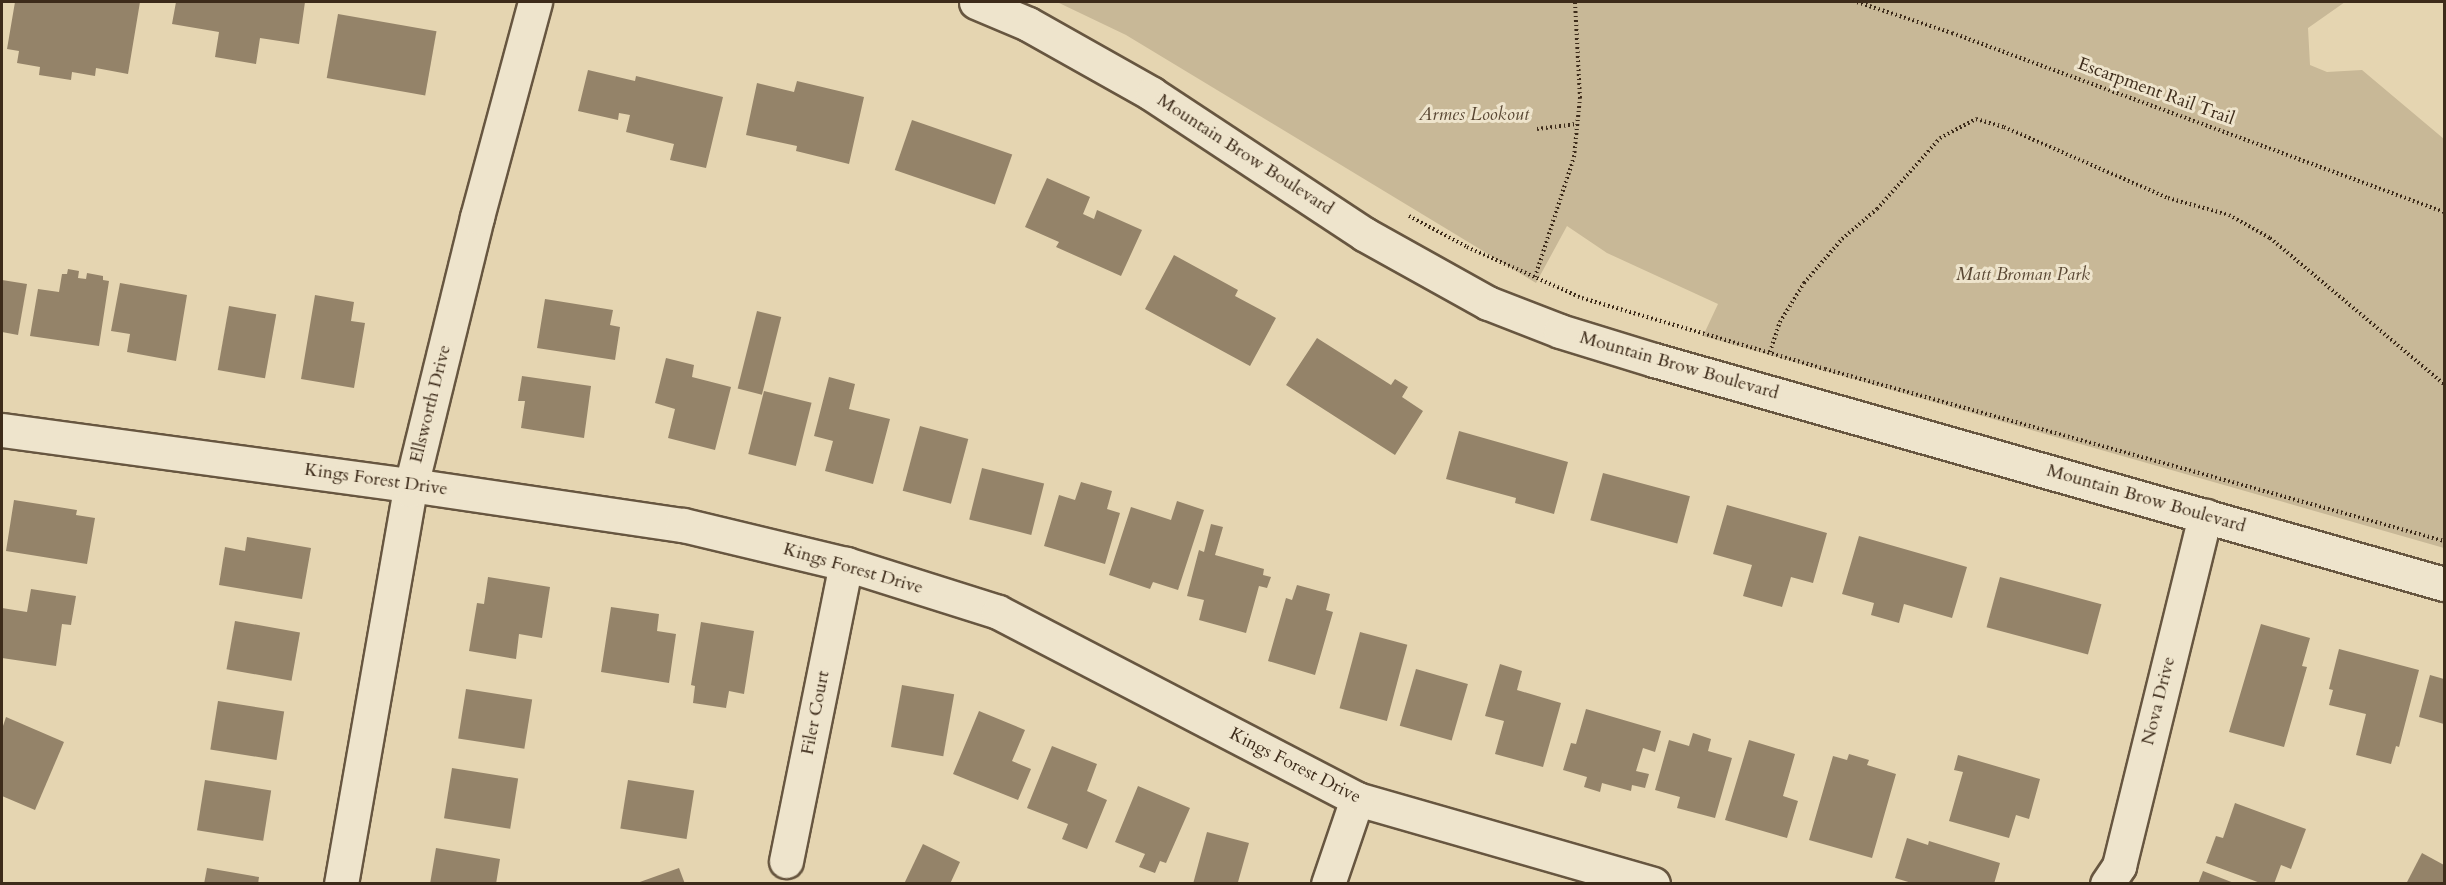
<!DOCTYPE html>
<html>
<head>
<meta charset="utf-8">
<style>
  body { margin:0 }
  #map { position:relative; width:2446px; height:885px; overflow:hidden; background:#e5d5b1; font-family:Cardo,serif }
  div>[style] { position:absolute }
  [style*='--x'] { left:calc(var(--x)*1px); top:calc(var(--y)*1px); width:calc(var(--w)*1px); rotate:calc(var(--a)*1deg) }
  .green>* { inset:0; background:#c8b897 }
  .building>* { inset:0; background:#948369; transform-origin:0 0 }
  .path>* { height:4px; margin-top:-2px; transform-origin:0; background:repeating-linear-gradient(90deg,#3d2b1a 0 1.5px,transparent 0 4.5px) }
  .roads { filter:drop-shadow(2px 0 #675640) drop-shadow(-2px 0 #675640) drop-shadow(0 2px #675640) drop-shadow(0 -2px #675640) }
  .minor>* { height:33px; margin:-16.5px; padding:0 16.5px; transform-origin:16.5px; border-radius:16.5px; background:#eee4cc }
  .secondary>* { height:33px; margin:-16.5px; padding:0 16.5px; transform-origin:16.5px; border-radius:16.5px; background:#eee4cc }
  span { translate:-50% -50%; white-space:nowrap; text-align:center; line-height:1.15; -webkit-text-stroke:6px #eee4cc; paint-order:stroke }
  .street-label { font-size:18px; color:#3d2b1a }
  .park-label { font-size:18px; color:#594733; font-style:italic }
  .frame { position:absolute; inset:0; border:3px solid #3d2b1a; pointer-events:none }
</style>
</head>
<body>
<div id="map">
  <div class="green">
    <i style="clip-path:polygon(1057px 2px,2345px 2px,2308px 28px,2310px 65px,2327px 72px,2362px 70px,2444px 139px,2444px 548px,1703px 336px,1718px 304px,1607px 253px,1567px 226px,1536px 283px,1126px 35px)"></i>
  </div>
  <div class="building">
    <i style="clip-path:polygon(15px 2px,140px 2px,128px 74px,96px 68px,95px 76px,72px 72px,71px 80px,39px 75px,40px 67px,17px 63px,19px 51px,7px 49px)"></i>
    <i style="clip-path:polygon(176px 2px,305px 2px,299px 44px,260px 38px,256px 64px,215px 57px,219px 32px,172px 24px)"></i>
    <i style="left:338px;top:14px;width:100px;height:65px;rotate:10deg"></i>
    <i style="clip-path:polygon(588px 70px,635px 81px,636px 76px,723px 97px,706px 168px,670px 160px,674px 144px,626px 132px,630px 115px,619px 113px,618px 120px,578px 111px)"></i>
    <i style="clip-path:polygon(797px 81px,864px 97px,849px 164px,796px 151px,797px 146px,746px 135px,757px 83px,794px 92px)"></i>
    <i style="left:912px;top:120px;width:106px;height:53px;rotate:19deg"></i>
    <i style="clip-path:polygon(1047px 178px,1090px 197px,1083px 214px,1094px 219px,1097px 210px,1142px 230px,1121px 276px,1056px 247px,1059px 242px,1025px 227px)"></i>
    <i style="clip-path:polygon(1174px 255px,1238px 290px,1235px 296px,1276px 318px,1250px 366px,1145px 309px)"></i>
    <i style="clip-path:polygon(68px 269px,79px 271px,78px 278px,86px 279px,87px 273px,103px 276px,103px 280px,109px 281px,99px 346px,30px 336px,38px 289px,59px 292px,62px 274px,67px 274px)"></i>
    <i style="clip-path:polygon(2px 280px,27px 284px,18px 335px,2px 332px)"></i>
    <i style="clip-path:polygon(120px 283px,187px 295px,176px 361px,127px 352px,130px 334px,111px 331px)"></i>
    <i style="clip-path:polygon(315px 295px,354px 302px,351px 321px,365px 323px,354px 388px,301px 379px)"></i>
    <i style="clip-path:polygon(545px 299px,613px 310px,610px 325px,620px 327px,615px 360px,537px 348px)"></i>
    <i style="left:229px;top:306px;width:48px;height:65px;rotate:10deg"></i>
    <i style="left:757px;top:311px;width:25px;height:80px;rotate:14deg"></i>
    <i style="clip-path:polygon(1317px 338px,1391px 385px,1395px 379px,1408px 387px,1402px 397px,1423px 411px,1395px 455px,1286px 385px)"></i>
    <i style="clip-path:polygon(666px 358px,694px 365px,692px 377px,731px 387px,715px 450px,668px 438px,675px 409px,655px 403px)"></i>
    <i style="clip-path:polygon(522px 376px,591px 386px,584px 438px,521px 428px,525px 401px,518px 401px)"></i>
    <i style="clip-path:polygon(829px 377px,855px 384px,849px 409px,890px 419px,873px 484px,825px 471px,833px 441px,814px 436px)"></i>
    <i style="left:764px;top:391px;width:49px;height:65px;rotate:14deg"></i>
    <i style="left:920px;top:426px;width:50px;height:67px;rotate:15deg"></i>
    <i style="clip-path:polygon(1459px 431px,1568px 462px,1554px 514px,1515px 503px,1516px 498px,1446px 479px)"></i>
    <i style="left:982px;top:468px;width:64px;height:53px;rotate:14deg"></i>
    <i style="left:1603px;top:473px;width:90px;height:49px;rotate:15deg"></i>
    <i style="clip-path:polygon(1081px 482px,1112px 491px,1107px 509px,1120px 513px,1105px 564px,1044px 546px,1059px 495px,1075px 500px)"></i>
    <i style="clip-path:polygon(14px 500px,77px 510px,76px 515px,95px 518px,87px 564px,6px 551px)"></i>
    <i style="clip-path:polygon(1177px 501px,1204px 510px,1178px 590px,1153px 582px,1150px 589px,1109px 575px,1131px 507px,1171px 520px)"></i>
    <i style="clip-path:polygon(1727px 505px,1827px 533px,1813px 583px,1791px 577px,1782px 607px,1743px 596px,1752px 565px,1713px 554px)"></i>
    <i style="clip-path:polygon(1211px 524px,1223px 527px,1215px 555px,1264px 569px,1263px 575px,1271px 577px,1267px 588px,1259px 586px,1246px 633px,1199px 620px,1204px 600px,1187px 596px,1199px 550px,1204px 552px)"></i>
    <i style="clip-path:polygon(1859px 536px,1967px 567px,1952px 618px,1904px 604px,1899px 623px,1871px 615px,1874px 603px,1842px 594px)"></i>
    <i style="clip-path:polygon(247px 537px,311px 548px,302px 599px,219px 585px,225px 547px,245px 551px)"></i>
    <i style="clip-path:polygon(488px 577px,550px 587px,542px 638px,519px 634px,516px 659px,469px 651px,477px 603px,484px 604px)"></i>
    <i style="left:2000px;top:577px;width:105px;height:52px;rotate:15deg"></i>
    <i style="clip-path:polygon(1297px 585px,1330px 594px,1326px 610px,1333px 612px,1315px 675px,1268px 661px,1286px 598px,1292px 600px)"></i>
    <i style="clip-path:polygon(31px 589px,76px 596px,71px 625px,62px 624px,56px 666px,2px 658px,2px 608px,27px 612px)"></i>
    <i style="clip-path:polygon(611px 607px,659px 614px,657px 631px,676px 634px,669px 683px,601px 672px)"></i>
    <i style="left:235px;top:621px;width:66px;height:49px;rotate:10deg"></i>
    <i style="clip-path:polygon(701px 622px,754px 631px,744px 694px,729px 691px,726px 708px,693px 703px,695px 686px,691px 685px)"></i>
    <i style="clip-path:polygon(2261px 624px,2310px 638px,2302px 666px,2307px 667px,2284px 747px,2229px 732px)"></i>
    <i style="left:1360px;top:632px;width:49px;height:79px;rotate:15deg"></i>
    <i style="clip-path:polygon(2339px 649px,2419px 670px,2399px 747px,2396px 746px,2391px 764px,2356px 755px,2366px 714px,2329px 705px,2333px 690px,2329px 689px)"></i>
    <i style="clip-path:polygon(1500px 664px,1522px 671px,1517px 690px,1561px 703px,1543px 767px,1495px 754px,1504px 721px,1485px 716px)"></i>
    <i style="left:1416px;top:669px;width:54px;height:59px;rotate:16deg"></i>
    <i style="clip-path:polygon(2430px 675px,2444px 679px,2444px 724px,2419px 717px)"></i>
    <i style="left:902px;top:685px;width:53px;height:63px;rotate:10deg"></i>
    <i style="left:466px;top:689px;width:67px;height:50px;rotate:9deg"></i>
    <i style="left:218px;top:701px;width:67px;height:49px;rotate:9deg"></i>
    <i style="clip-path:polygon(1586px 709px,1661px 731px,1655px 752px,1643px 748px,1636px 771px,1649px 774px,1645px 788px,1632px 785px,1631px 791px,1602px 783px,1600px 792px,1584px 787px,1587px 777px,1563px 770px,1571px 743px,1576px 744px)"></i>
    <i style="clip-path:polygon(979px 711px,1025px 730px,1012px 761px,1031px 769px,1018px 800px,953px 774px)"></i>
    <i style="clip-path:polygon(6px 717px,64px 742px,35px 810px,2px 796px,2px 729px)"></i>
    <i style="clip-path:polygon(1693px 733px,1711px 739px,1708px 751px,1732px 758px,1715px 818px,1677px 808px,1680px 797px,1655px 790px,1669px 740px,1689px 746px)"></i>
    <i style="clip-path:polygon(1749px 740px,1795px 754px,1783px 796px,1798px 801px,1787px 838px,1725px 820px)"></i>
    <i style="clip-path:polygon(1052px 746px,1097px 764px,1087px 791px,1107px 800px,1087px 849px,1062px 839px,1068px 824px,1027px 808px)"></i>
    <i style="clip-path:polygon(1849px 754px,1869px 760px,1867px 765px,1896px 774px,1872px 858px,1809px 840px,1833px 756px,1847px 760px)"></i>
    <i style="clip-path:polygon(1958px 755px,2040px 779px,2029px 819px,2016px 815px,2009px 838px,1949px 821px,1963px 772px,1954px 770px)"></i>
    <i style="left:452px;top:768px;width:67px;height:51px;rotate:9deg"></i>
    <i style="left:205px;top:780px;width:67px;height:51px;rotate:9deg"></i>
    <i style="left:628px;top:780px;width:67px;height:49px;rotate:9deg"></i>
    <i style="clip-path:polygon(1138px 786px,1190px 808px,1166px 863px,1160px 861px,1155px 873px,1139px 867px,1145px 854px,1115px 842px)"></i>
    <i style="clip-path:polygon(2235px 803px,2306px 829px,2291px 869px,2281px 865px,2274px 884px,2263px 884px,2206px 863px,2216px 836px,2223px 838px)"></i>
    <i style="clip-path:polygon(1207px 832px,1249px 843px,1238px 882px,1193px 884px)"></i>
    <i style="clip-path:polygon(1907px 838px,1928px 845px,1929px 841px,2000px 863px,1994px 884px,1915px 884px,1895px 878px)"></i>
    <i style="clip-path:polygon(923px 844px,960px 862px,950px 884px,904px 884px)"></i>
    <i style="clip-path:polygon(436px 848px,500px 859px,496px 884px,430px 884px)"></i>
    <i style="clip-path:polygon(2422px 853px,2444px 865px,2444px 884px,2406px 884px)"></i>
    <i style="clip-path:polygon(207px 868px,259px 877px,258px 884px,204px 884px)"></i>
    <i style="clip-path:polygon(679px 868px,685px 884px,637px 884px,637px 883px)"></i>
    <i style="clip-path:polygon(2203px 871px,2234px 883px,2234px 884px,2198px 884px)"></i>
  </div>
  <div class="path">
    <i style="--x:1857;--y:2;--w:100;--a:18.1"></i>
    <i style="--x:1952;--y:33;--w:524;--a:19.99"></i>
    <i style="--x:1537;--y:129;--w:40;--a:-7.1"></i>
    <i style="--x:1409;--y:216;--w:66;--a:28.1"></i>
    <i style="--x:1467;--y:247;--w:126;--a:23.9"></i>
    <i style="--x:1582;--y:298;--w:253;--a:16.3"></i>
    <i style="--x:1825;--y:369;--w:642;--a:15.53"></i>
    <i style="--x:1535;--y:277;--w:126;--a:-72"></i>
    <i style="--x:1574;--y:157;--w:59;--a:-84.2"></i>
    <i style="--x:1580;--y:98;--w:96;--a:-93"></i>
    <i style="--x:1770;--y:352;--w:32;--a:-72"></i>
    <i style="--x:1780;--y:322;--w:46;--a:-58.4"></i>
    <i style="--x:1804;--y:283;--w:58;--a:-49.2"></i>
    <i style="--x:1842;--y:239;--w:46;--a:-40.6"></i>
    <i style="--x:1877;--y:209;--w:95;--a:-48.4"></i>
    <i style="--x:1940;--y:138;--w:41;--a:-27.8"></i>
    <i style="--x:1976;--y:119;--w:29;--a:16"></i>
    <i style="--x:2004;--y:127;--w:179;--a:23.4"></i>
    <i style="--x:2168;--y:198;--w:63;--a:15.6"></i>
    <i style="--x:2229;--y:215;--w:47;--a:29.3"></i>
    <i style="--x:2270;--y:238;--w:227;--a:40"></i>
  </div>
  <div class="roads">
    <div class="minor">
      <i style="--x:2;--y:430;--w:413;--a:7.7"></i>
      <i style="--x:411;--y:485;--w:275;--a:8.4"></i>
      <i style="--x:683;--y:525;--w:168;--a:13.5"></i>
      <i style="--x:846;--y:564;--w:159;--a:17.5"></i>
      <i style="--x:998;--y:612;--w:405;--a:27.5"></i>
      <i style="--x:1357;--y:799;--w:308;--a:16"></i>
      <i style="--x:786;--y:861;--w:303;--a:-78.6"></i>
      <i style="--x:341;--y:884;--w:400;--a:-80.1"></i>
      <i style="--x:410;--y:490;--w:281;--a:-76.2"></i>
      <i style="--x:477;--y:217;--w:223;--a:-74.9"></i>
      <i style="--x:1328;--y:884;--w:90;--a:-71.2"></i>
      <i style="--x:2107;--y:884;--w:22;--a:-56"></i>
      <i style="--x:2119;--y:866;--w:361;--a:-76.2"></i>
    </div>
    <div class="secondary">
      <i style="--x:976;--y:2;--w:56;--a:22.9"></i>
      <i style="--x:1028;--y:24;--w:142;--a:29.4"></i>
      <i style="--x:1152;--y:94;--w:254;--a:33.4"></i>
      <i style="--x:1364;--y:234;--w:142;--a:29.1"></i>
      <i style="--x:1488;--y:303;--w:77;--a:21.3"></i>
      <i style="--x:1560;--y:331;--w:98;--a:17.1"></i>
      <i style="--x:1654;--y:360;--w:821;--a:15.83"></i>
    </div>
  </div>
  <div class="street-label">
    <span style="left:2156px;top:92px;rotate:20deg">Escarpment Rail Trail</span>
    <span style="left:1245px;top:155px;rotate:33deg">Mountain Brow Boulevard</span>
    <span style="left:1679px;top:366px;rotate:16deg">Mountain Brow Boulevard</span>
    <span style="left:431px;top:404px;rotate:-76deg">Ellsworth Drive</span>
    <span style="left:376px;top:480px;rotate:8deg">Kings Forest Drive</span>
    <span style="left:2146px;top:499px;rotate:16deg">Mountain Brow Boulevard</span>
    <span style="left:853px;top:569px;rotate:16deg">Kings Forest Drive</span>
    <span style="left:2159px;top:701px;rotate:-76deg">Nova Drive</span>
    <span style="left:816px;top:713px;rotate:-79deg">Filer Court</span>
    <span style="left:1295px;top:766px;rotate:27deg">Kings Forest Drive</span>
  </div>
  <div class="park-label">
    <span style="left:1474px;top:115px">Armes Lookout</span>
    <span style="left:2023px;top:275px">Matt Broman Park</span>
  </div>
  <div class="frame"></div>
</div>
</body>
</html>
